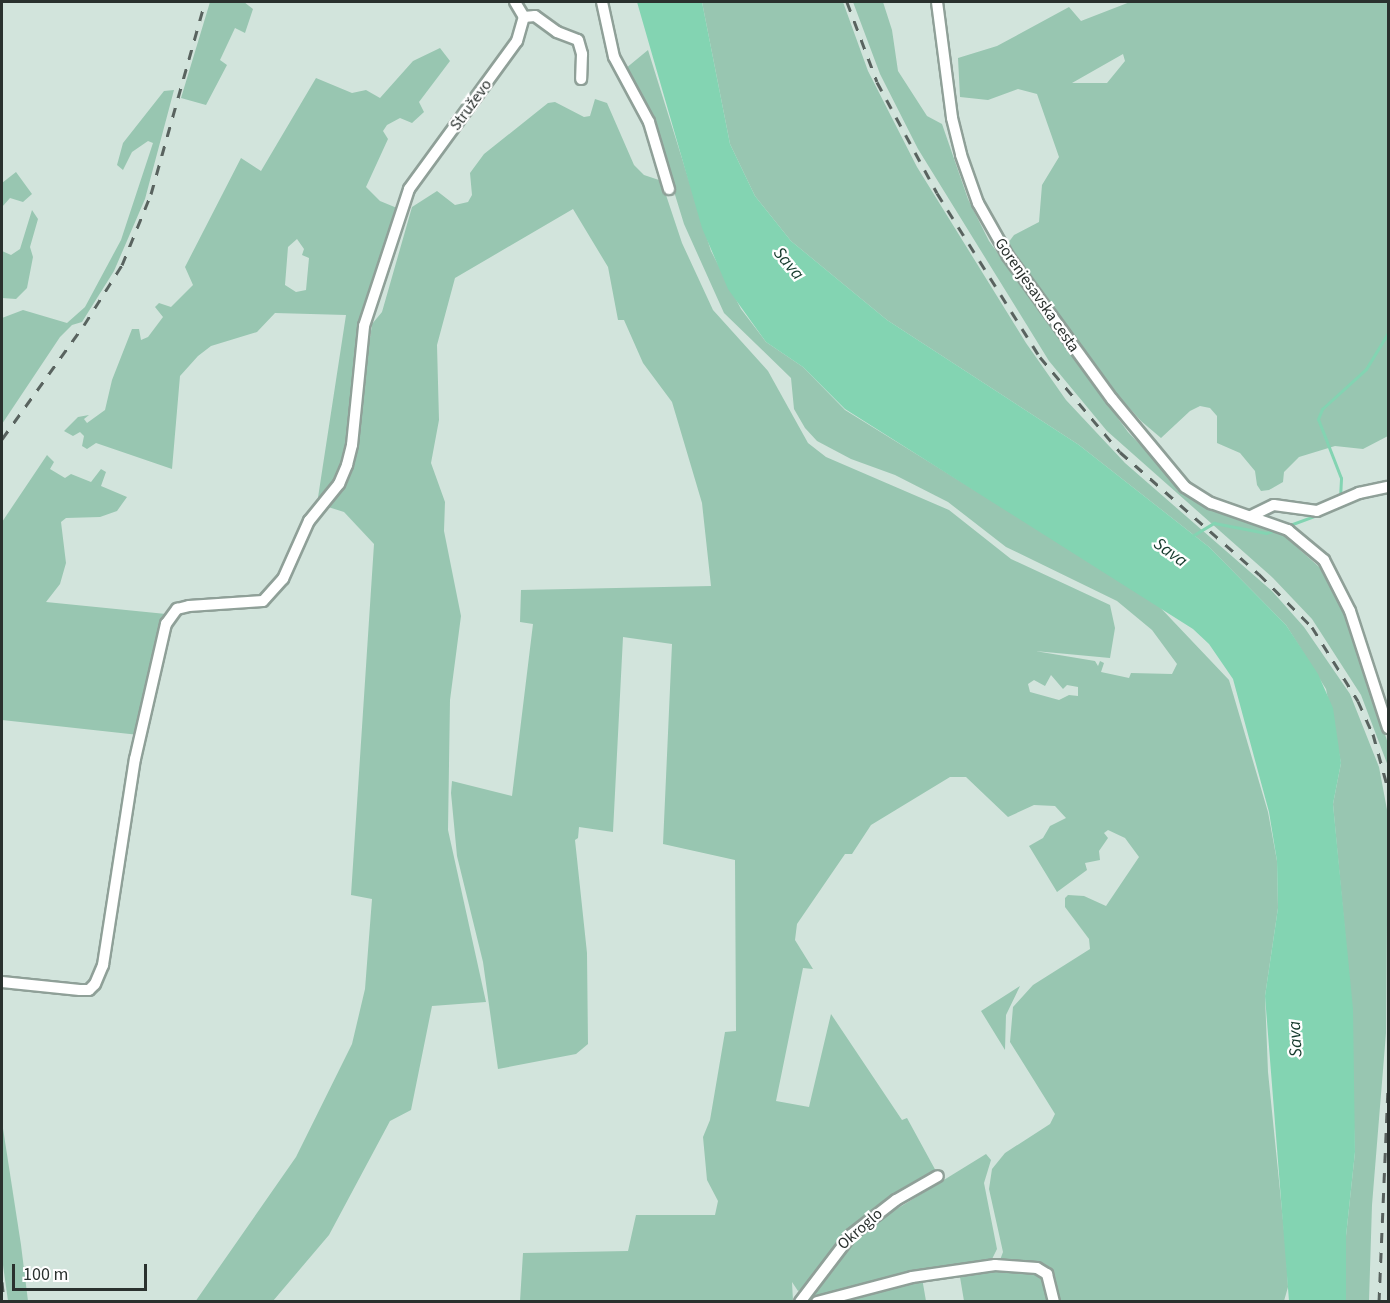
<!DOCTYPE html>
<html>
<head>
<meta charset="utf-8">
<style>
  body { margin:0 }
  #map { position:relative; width:1390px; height:1303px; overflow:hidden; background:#d2e4dc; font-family:"Source Sans 3",sans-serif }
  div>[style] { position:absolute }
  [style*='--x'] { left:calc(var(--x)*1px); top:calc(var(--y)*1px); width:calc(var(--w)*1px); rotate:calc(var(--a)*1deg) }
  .green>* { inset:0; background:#98c6b1 }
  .water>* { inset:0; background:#83d4b2 }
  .stream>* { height:3px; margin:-1.5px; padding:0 1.5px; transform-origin:1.5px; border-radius:1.5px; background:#83d4b2 }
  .roads { filter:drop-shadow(2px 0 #8fa098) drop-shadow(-2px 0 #8fa098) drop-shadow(0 2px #8fa098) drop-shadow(0 -2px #8fa098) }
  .minor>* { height:10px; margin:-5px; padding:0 5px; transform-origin:5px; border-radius:5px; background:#fff }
  .rail>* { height:3px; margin-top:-1.5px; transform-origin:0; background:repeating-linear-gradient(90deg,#59635f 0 10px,transparent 0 20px) }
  span { translate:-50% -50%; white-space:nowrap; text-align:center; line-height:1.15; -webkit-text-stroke:4.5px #fff; paint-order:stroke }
  .street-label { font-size:16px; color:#2a312e }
  .water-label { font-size:18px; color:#14392b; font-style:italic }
  .frame { position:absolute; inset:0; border:3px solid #2a312e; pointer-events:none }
  .scale { position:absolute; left:12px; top:1264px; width:135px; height:27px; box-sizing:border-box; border:3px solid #2a312e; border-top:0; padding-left:8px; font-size:18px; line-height:21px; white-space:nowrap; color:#2a312e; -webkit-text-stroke:4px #fff; paint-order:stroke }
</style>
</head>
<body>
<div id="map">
  <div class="green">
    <i style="clip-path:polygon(210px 2px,244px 2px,253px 9px,245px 33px,235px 28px,220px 60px,227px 65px,206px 105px,181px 98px)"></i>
    <i style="clip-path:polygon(702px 2px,843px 2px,868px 71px,917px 167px,1026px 343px,1066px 400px,1125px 463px,1272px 591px,1304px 627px,1350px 694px,1379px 767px,1388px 815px,1386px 1033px,1372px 1205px,1369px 1301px,1346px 1301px,1346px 1236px,1355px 1152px,1347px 955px,1333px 804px,1341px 763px,1326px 689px,1286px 625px,1209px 547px,1079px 445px,887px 320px,791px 241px,755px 196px,730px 144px)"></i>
    <i style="clip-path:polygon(853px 2px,883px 2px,892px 30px,898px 71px,927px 116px,942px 124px,968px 199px,989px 241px,1128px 432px,1193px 500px,1282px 534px,1326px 573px,1348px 617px,1382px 724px,1388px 744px,1388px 766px,1361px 695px,1312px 619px,1273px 578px,1107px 431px,1049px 361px,918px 149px,880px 74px)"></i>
    <i style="clip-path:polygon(evenodd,1130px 2px,1388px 2px,1388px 436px,1363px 449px,1335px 446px,1299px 457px,1284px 472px,1283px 482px,1269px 490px,1261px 491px,1257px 485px,1255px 471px,1240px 453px,1217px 443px,1217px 416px,1210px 408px,1200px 406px,1190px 411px,1161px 438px,1141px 421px,1106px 382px,1008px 243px,1014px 235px,1039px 222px,1042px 185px,1059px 157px,1037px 94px,1018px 89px,988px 100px,960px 97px,958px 58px,997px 46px,1069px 7px,1081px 21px,1130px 2px,1123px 54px,1125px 61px,1107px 83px,1072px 83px,1123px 54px)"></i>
    <i style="clip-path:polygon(evenodd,440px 48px,450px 61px,419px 102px,424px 112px,412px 123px,400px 118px,387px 125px,383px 131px,388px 139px,366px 187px,380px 201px,397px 208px,364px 310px,349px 443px,338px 478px,317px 504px,346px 315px,275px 313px,257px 332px,211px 346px,198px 356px,180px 376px,172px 469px,96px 443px,87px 449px,82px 446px,84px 436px,80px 432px,73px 436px,64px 431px,78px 417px,89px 415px,84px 419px,87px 423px,105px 410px,112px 380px,132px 329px,139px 329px,141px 340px,148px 337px,163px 317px,155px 307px,159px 303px,171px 307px,193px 285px,185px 267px,241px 158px,261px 171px,316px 78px,352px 93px,366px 90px,380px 98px,413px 61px,440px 48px,297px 239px,304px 249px,302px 255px,309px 258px,306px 290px,296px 292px,285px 285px,288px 247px,297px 239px)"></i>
    <i style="clip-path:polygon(evenodd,648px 50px,711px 251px,741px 309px,766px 342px,803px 367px,845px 410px,1154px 601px,1229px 680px,1268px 812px,1277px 861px,1278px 908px,1265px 996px,1268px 1072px,1286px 1250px,1288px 1287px,1284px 1301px,964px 1301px,959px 1271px,1000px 1260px,1003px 1252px,989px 1189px,992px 1169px,1005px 1153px,1050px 1124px,1055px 1114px,1010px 1042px,1013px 1007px,1033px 985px,1090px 949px,1089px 939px,1065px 907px,1065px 898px,1068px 895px,1084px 896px,1106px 906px,1139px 857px,1125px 838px,1108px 830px,1104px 833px,1108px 838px,1099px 851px,1100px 860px,1085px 863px,1087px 870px,1057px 892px,1029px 846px,1043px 838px,1050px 826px,1066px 818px,1055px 806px,1034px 805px,1008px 817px,966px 777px,950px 777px,871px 825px,852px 854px,845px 854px,797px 924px,795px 940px,813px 969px,803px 968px,776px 1101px,809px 1107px,831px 1014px,902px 1120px,907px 1118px,937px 1173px,849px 1232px,803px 1289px,798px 1291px,792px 1282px,793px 1301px,520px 1301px,523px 1253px,628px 1251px,636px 1215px,715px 1215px,718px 1201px,707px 1180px,703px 1137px,710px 1120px,725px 1032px,736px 1031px,735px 860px,663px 844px,672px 644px,623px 637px,613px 832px,579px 827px,578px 838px,575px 840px,587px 953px,588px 1044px,576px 1054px,498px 1069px,483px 962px,457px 856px,451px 793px,452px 781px,512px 796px,533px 624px,520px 622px,521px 590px,711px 586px,702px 503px,672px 402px,643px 363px,624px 320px,618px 320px,608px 267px,573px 209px,455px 278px,437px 345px,439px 420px,431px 463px,445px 502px,444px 531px,461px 616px,450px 700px,448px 830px,486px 1002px,432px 1006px,411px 1110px,390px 1121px,329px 1235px,273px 1301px,195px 1302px,296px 1157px,352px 1044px,365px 989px,372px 899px,351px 895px,374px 544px,344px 512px,325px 506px,343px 483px,363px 354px,368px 352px,372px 324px,382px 312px,412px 207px,437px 191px,455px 205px,468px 202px,472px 195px,470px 173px,484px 154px,548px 103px,555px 102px,584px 117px,590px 116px,595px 99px,607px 103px,634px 165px,644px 175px,659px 180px,664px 189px,682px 243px,713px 310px,768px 371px,808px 443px,826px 457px,949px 510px,1011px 559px,1110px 605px,1115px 628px,1110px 658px,1035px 651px,1095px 661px,1098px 666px,1100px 661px,1104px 663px,1101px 672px,1129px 678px,1131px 673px,1172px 674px,1177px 664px,1152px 630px,1117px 601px,1006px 547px,948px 502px,895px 475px,851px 459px,817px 441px,805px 428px,794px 409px,791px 378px,724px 313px,684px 224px,668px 172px,625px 69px,648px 50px,1051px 675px,1063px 689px,1067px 685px,1078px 687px,1078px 696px,1069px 695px,1059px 700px,1030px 692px,1028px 684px,1034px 680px,1045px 686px,1051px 675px)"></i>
    <i style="clip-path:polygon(174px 90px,145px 199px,114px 271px,82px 322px,72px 325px,60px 337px,2px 424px,2px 318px,23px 310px,67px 323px,85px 307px,121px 240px,153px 143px,148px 141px,132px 152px,123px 170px,117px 165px,123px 143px,164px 91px)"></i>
    <i style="clip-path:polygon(16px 172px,32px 194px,23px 202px,10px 198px,2px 207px,2px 183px)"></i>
    <i style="clip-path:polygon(32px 210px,38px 219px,30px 247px,33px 257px,27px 288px,16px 299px,2px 298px,2px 251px,11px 255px,20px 249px)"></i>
    <i style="clip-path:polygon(47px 455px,54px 462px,50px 469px,65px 478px,71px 474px,91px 482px,101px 469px,106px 472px,101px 486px,127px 497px,117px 511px,100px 517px,66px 518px,61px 522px,66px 563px,60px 584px,46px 602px,166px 614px,139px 735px,2px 720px,2px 522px)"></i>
    <i style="clip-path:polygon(1020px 986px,1006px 1015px,1005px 1050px,981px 1011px)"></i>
    <i style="clip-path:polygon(2px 1122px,21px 1245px,28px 1301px,8px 1301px,2px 1258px)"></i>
    <i style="clip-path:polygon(986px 1154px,991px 1160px,984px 1183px,997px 1249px,991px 1261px,809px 1298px,810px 1292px,861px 1231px)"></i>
    <i style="clip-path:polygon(922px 1278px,926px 1301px,826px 1302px)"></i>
  </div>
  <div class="water">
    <i style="clip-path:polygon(637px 2px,702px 2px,730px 144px,755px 196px,791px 241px,887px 320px,1079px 445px,1209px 547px,1286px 625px,1318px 674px,1333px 708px,1341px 763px,1333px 804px,1353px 1009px,1355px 1152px,1346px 1236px,1346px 1301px,1289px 1301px,1265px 996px,1278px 908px,1277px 861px,1269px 812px,1233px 679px,1209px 644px,1193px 629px,845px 409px,803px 367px,766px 342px,728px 289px,702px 228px)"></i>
  </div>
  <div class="stream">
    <i style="--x:1340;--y:498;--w:20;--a:-87"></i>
    <i style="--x:1341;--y:478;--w:63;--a:-111.3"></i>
    <i style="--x:1318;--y:419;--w:11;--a:-68"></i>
    <i style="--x:1322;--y:409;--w:59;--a:-42.3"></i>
    <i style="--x:1366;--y:369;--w:42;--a:-58.6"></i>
    <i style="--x:1287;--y:526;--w:33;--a:-20"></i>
    <i style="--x:1192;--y:536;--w:26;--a:-31"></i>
    <i style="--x:1214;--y:523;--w:53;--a:10.9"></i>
    <i style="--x:1266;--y:533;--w:9;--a:-18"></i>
  </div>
  <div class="roads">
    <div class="minor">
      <i style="--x:515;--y:2;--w:17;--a:59"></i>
      <i style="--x:524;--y:17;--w:11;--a:-5"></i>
      <i style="--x:535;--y:16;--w:27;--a:36"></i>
      <i style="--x:557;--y:32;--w:22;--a:21"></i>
      <i style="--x:578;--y:40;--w:15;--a:74"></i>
      <i style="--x:582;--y:54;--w:25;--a:92"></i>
      <i style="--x:602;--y:2;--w:56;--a:77.7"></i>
      <i style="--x:614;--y:57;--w:74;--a:61.7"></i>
      <i style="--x:649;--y:122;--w:70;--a:73.4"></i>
      <i style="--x:937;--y:2;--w:117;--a:82.6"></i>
      <i style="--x:952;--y:118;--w:38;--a:76"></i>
      <i style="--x:961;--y:155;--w:51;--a:70.5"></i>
      <i style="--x:978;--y:203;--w:61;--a:60.5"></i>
      <i style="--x:1008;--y:256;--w:177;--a:54"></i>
      <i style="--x:1112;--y:399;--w:114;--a:50.3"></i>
      <i style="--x:1185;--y:487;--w:31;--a:32"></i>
      <i style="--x:1211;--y:503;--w:82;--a:19.3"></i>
      <i style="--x:1288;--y:530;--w:47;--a:39.8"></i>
      <i style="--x:1324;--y:560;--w:57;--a:63"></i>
      <i style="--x:1350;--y:611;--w:123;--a:72"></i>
      <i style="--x:1251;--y:516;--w:25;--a:-26"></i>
      <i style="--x:1274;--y:505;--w:43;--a:7.9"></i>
      <i style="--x:1317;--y:511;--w:46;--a:-23.2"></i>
      <i style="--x:1359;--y:493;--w:30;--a:-12"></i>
      <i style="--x:2;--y:982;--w:78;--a:5.9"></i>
      <i style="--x:80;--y:990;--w:9;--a:0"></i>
      <i style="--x:89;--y:990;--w:8;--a:-45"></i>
      <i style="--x:95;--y:984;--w:21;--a:-67"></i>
      <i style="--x:103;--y:965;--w:208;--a:-81.2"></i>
      <i style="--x:135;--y:759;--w:139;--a:-77.1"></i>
      <i style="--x:166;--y:624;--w:19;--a:-54"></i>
      <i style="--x:177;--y:609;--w:12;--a:-14"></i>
      <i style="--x:189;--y:606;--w:74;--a:-3.9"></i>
      <i style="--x:263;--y:601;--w:30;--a:-48"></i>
      <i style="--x:283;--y:579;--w:64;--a:-65.9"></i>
      <i style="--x:309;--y:521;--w:48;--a:-51"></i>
      <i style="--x:339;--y:484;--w:21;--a:-67"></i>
      <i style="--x:347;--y:465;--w:21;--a:-76"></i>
      <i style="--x:352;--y:445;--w:120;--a:-84.2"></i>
      <i style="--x:364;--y:326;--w:144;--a:-71.8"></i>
      <i style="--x:409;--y:189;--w:183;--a:-53.9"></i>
      <i style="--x:517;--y:41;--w:25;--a:-74"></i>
      <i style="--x:800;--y:1302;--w:84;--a:-52.7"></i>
      <i style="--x:851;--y:1235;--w:57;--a:-37.9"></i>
      <i style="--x:896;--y:1200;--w:48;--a:-29.7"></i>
      <i style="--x:817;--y:1302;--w:98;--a:-14.7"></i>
      <i style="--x:912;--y:1277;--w:84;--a:-8.2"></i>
      <i style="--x:995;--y:1265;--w:42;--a:4.1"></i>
      <i style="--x:1037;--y:1268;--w:12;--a:31"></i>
      <i style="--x:1047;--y:1274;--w:29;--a:76"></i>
    </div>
  </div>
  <div class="rail">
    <i style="--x:847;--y:2;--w:85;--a:69.4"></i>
    <i style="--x:877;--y:82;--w:126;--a:61.6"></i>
    <i style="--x:937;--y:193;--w:194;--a:57.9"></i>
    <i style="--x:1040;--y:357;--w:124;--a:49.9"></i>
    <i style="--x:1120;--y:452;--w:185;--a:41.3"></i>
    <i style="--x:1259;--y:574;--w:75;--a:45"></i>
    <i style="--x:1312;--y:627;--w:87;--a:58.1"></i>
    <i style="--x:1358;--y:701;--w:36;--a:66"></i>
    <i style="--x:1373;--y:734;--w:57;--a:74.7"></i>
    <i style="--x:2;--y:439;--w:140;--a:-54.3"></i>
    <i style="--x:84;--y:325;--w:71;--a:-57.7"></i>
    <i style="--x:122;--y:265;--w:77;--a:-67.8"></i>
    <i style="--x:151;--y:194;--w:199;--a:-74.3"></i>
    <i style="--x:2;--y:1282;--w:20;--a:84"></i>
    <i style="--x:1379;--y:1302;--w:216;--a:-87.6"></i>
  </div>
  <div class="street-label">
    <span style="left:471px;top:105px;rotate:-54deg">Struževo</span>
    <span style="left:1037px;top:295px;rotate:55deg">Gorenjesavska cesta</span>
    <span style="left:860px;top:1229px;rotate:-41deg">Okroglo</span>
  </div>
  <div class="water-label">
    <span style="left:788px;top:264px;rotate:50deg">Sava</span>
    <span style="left:1170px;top:553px;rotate:36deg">Sava</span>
    <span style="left:1296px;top:1039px;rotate:-93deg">Sava</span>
  </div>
  <div class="frame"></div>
  <div class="scale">100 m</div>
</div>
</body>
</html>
